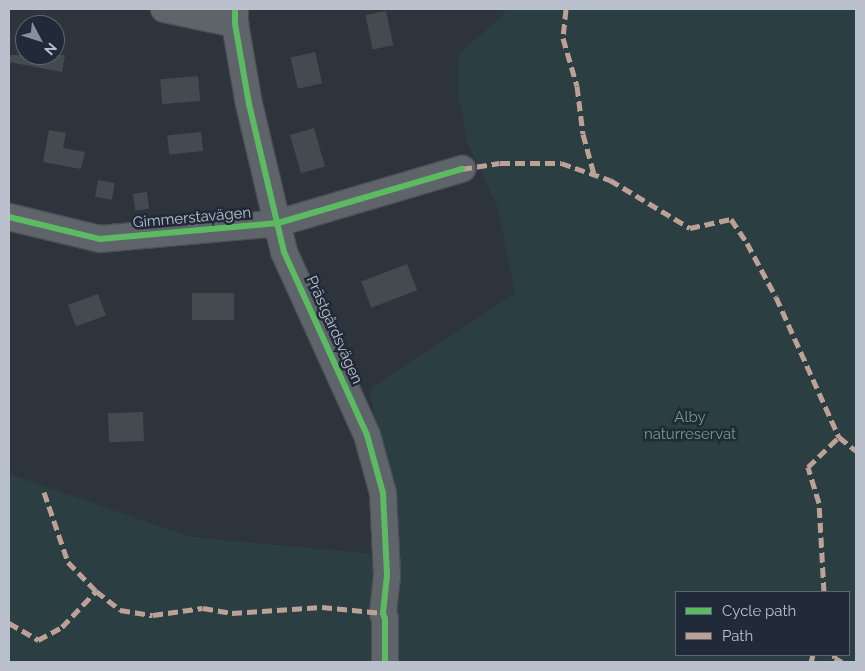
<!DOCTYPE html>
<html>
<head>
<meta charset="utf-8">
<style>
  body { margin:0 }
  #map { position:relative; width:865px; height:671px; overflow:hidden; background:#2e343c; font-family:Raleway,sans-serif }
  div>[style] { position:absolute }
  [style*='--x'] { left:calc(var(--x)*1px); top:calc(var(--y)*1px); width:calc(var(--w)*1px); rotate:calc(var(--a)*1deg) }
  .green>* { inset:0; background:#2b3e42 }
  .building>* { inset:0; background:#454a51; transform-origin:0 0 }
  .roads { filter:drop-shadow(1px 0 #4b4f55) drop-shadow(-1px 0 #4b4f55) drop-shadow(0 1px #4b4f55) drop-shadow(0 -1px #4b4f55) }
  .minor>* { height:26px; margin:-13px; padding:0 13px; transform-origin:13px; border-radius:13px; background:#5f636a }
  .quiet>* { height:5px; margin-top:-2.5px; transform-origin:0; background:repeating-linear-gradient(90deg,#bda197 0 10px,transparent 0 15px) }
  .cycleway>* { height:6px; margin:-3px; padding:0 3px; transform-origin:3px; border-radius:3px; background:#5cba63 }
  span { translate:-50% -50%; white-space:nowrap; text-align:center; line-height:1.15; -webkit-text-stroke:5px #212a38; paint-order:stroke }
  .street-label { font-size:15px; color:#bac0cc }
  .park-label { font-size:15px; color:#729c7d }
  .frame { position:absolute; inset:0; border:10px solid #bac0cc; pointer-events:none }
  .legend { position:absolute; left:675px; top:591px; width:175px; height:65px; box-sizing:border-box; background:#212a38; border:1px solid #5e6673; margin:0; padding:6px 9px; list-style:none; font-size:15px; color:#bac0cc }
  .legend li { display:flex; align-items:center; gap:10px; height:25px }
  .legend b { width:25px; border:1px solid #5e6673 }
  .north { position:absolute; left:15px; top:15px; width:50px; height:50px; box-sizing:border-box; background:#212a38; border:1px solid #5e6673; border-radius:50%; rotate:130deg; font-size:14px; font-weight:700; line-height:20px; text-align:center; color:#bac0cc }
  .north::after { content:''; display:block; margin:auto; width:18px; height:22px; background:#898f9a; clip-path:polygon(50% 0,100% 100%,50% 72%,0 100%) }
</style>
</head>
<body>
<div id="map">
  <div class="green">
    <i style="clip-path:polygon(evenodd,507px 9px,856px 9px,856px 662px,9px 662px,9px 474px,191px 537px,385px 555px,382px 467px,370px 389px,515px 293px,498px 208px,468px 144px,458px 95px,458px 55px,501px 17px,507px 9px,676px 592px,849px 592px,849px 655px,676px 655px,676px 592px)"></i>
  </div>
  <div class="building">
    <i style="left:386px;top:11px;width:35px;height:21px;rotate:78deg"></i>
    <i style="left:315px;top:52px;width:32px;height:25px;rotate:77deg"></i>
    <i style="clip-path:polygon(9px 55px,65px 55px,62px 72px,9px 62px)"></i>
    <i style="left:198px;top:76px;width:25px;height:38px;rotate:85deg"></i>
    <i style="left:314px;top:128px;width:40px;height:25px;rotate:74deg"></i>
    <i style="clip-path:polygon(49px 130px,66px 133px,63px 148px,85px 152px,81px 169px,43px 162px)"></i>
    <i style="left:201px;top:132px;width:19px;height:34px;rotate:84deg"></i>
    <i style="left:98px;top:180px;width:17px;height:17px;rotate:10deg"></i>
    <i style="left:147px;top:192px;width:17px;height:14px;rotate:83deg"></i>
    <i style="left:407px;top:264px;width:28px;height:49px;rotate:69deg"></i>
    <i style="left:192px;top:293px;width:42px;height:27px"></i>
    <i style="left:98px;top:294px;width:23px;height:32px;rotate:70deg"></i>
    <i style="left:143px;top:412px;width:29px;height:35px;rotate:88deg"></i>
  </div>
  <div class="roads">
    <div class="minor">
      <i style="--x:164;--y:9;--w:73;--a:11.9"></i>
      <i style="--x:235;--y:9;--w:15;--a:90"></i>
      <i style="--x:235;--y:24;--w:81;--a:80.1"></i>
      <i style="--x:249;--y:104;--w:152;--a:76.7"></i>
      <i style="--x:284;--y:252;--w:201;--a:65.6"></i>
      <i style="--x:367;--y:435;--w:60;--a:74.6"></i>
      <i style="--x:383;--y:493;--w:82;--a:87.2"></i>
      <i style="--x:387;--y:575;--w:38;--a:96"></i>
      <i style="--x:383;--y:613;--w:6;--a:72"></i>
      <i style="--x:385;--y:619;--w:43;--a:90"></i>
      <i style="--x:9;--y:217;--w:94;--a:13.6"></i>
      <i style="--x:100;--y:239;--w:179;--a:-5.1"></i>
      <i style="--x:278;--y:223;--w:192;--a:-16.4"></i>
    </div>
  </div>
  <div class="quiet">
    <i style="--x:566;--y:9;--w:29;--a:96"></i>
    <i style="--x:563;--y:38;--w:50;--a:73.7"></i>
    <i style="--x:577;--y:86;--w:48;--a:82.9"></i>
    <i style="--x:583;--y:134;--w:41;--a:74.6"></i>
    <i style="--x:462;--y:169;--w:38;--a:-9"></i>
    <i style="--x:500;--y:163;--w:61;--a:0"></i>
    <i style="--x:561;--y:163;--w:52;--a:19.1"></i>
    <i style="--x:610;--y:180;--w:93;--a:31"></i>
    <i style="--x:690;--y:228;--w:42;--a:-12.4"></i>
    <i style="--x:731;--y:219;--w:29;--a:56"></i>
    <i style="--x:747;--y:243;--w:61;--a:61.8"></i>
    <i style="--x:776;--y:297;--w:154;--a:65.8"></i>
    <i style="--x:839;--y:437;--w:22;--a:39"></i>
    <i style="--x:44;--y:492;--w:74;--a:71.1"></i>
    <i style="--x:68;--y:562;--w:40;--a:46"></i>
    <i style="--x:96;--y:591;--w:31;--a:38"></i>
    <i style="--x:120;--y:610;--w:33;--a:9"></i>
    <i style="--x:153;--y:615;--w:50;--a:-8"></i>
    <i style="--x:203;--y:608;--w:29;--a:10"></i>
    <i style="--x:232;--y:613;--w:90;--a:-3.8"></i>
    <i style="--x:322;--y:607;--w:61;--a:5.6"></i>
    <i style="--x:824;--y:592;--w:89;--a:-93.2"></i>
    <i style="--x:819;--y:503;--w:38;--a:-107"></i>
    <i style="--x:808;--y:467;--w:43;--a:-44.1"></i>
    <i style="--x:9;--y:623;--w:34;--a:30"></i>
    <i style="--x:38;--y:640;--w:27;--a:-28"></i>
    <i style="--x:62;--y:627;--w:50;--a:-46.6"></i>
    <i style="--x:834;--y:655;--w:3;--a:72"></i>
    <i style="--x:835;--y:658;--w:8;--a:30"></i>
    <i style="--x:811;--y:662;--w:7;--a:-74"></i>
  </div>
  <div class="cycleway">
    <i style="--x:235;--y:9;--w:15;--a:90"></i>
    <i style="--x:235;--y:24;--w:81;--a:80.1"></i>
    <i style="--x:249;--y:104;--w:152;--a:76.7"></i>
    <i style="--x:284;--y:252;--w:201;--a:65.6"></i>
    <i style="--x:367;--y:435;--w:60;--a:74.6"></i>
    <i style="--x:383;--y:493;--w:82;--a:87.2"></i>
    <i style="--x:387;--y:575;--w:38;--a:96"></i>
    <i style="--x:383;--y:613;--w:6;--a:72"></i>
    <i style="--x:385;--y:619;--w:43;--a:90"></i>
    <i style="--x:9;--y:217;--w:94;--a:13.6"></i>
    <i style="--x:100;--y:239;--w:179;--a:-5.1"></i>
    <i style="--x:278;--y:223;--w:192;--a:-16.4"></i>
  </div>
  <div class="street-label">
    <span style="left:192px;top:218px;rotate:-5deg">Gimmerstavägen</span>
    <span style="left:334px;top:330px;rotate:66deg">Prästgårdsvägen</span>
  </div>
  <div class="park-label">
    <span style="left:690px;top:426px">Alby<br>naturreservat</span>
  </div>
  <div class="frame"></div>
  <ul class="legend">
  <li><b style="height:6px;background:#5cba63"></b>Cycle path</li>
  <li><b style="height:6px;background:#bda197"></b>Path</li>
  </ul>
  <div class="north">N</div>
</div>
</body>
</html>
